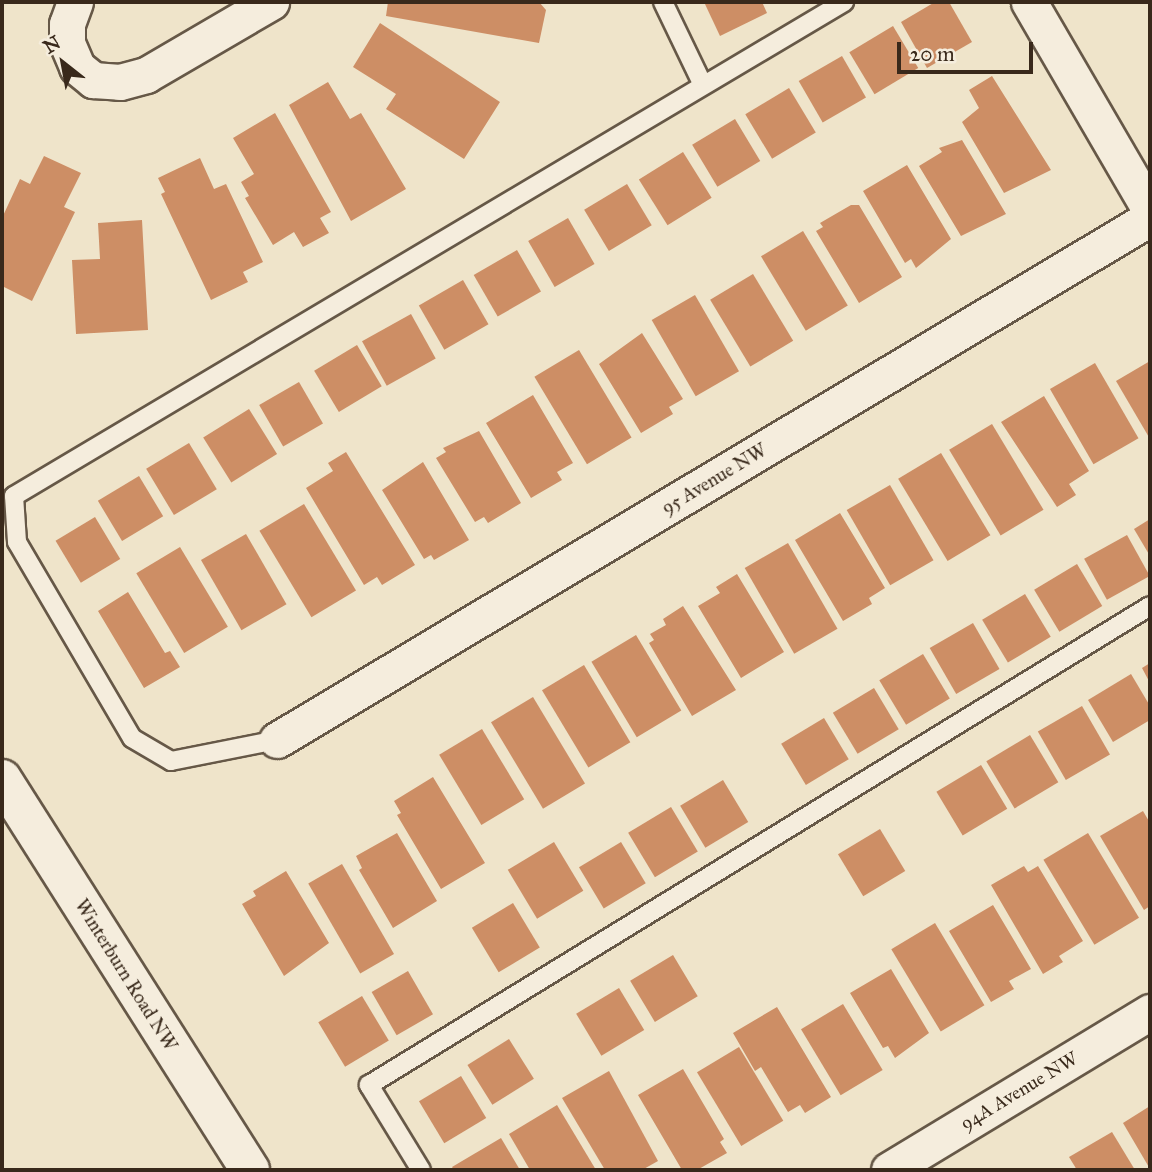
<!DOCTYPE html>
<html>
<head>
<meta charset="utf-8">
<style>
  body { margin:0 }
  #map { position:relative; width:1152px; height:1172px; overflow:hidden; background:#efe4ca; font-family:"IM FELL Great Primer",serif }
  div>[style] { position:absolute }
  [style*='--x'] { left:calc(var(--x)*1px); top:calc(var(--y)*1px); width:calc(var(--w)*1px); rotate:calc(var(--a)*1deg) }
  .building>* { inset:0; background:#cd8e65; transform-origin:0 0 }
  .roads { filter:drop-shadow(2px 0 #665847) drop-shadow(-2px 0 #665847) drop-shadow(0 2px #665847) drop-shadow(0 -2px #665847) }
  .service>* { height:18px; margin:-9px; padding:0 9px; transform-origin:9px; border-radius:9px; background:#f5eddd }
  .minor>* { height:35px; margin:-17.5px; padding:0 17.5px; transform-origin:17.5px; border-radius:17.5px; background:#f5eddd }
  .secondary>* { height:38px; margin:-19px; padding:0 19px; transform-origin:19px; border-radius:19px; background:#f5eddd }
  span { translate:-50% -50%; white-space:nowrap; text-align:center; line-height:1.15; -webkit-text-stroke:6px #f5eddd; paint-order:stroke }
  .street-label { font-size:19px; color:#39291b }
  .frame { position:absolute; inset:0; border:4px solid #39291b; pointer-events:none }
  .north { position:absolute; left:28px; top:28px; width:70px; height:70px; -webkit-text-stroke:5px #f5eddd; paint-order:stroke; rotate:329deg; font-size:19px; font-weight:700; line-height:28px; text-align:center; color:#39291b }
  .north::after { content:''; display:block; margin:auto; width:24px; height:32px; background:#39291b; clip-path:polygon(50% 0,100% 100%,50% 72%,0 100%) }
  .scale { position:absolute; left:897px; top:42px; width:136px; height:32px; box-sizing:border-box; border:4px solid #39291b; border-top:0; padding-left:9px; font-size:21px; line-height:24px; white-space:nowrap; color:#39291b; -webkit-text-stroke:5px #f5eddd; paint-order:stroke }
</style>
</head>
<body>
<div id="map">
  <div class="building">
    <i style="clip-path:polygon(388px 2px,539px 2px,546px 10px,539px 43px,386px 16px)"></i>
    <i style="clip-path:polygon(704px 2px,762px 2px,767px 13px,720px 36px)"></i>
    <i style="clip-path:polygon(935px 2px,949px 2px,972px 42px,927px 68px,901px 22px)"></i>
    <i style="clip-path:polygon(380px 23px,500px 102px,464px 159px,386px 109px,396px 94px,353px 67px)"></i>
    <i style="left:893px;top:26px;width:49px;height:51px;rotate:59deg"></i>
    <i style="left:842px;top:56px;width:48px;height:50px;rotate:60deg"></i>
    <i style="clip-path:polygon(992px 76px,1051px 170px,1004px 193px,962px 122px,979px 108px,969px 90px)"></i>
    <i style="clip-path:polygon(328px 82px,350px 119px,361px 113px,406px 189px,351px 221px,289px 105px)"></i>
    <i style="left:789px;top:88px;width:52px;height:51px;rotate:59deg"></i>
    <i style="clip-path:polygon(275px 113px,331px 212px,320px 218px,329px 233px,303px 247px,294px 232px,273px 245px,245px 198px,249px 196px,241px 182px,254px 174px,233px 138px)"></i>
    <i style="left:735px;top:119px;width:49px;height:50px;rotate:59deg"></i>
    <i style="clip-path:polygon(962px 140px,1006px 214px,961px 236px,919px 166px,942px 152px,939px 148px)"></i>
    <i style="left:683px;top:152px;width:54px;height:52px;rotate:58deg"></i>
    <i style="clip-path:polygon(44px 156px,81px 173px,64px 207px,75px 212px,32px 301px,2px 286px,2px 218px,20px 179px,30px 184px)"></i>
    <i style="clip-path:polygon(200px 158px,214px 189px,226px 184px,263px 262px,243px 272px,248px 282px,211px 300px,161px 194px,165px 192px,158px 178px)"></i>
    <i style="clip-path:polygon(907px 165px,951px 239px,916px 268px,911px 259px,905px 263px,863px 191px)"></i>
    <i style="left:627px;top:184px;width:48px;height:50px;rotate:59deg"></i>
    <i style="clip-path:polygon(851px 205px,859px 205px,902px 277px,859px 303px,816px 231px,823px 227px,820px 223px)"></i>
    <i style="left:568px;top:218px;width:53px;height:46px;rotate:60deg"></i>
    <i style="clip-path:polygon(142px 220px,148px 330px,76px 334px,72px 260px,100px 259px,98px 223px)"></i>
    <i style="left:803px;top:231px;width:87px;height:49px;rotate:59deg"></i>
    <i style="left:517px;top:250px;width:48px;height:50px;rotate:60deg"></i>
    <i style="left:753px;top:274px;width:78px;height:50px;rotate:59deg"></i>
    <i style="left:463px;top:280px;width:51px;height:51px;rotate:60deg"></i>
    <i style="left:695px;top:295px;width:88px;height:50px;rotate:60deg"></i>
    <i style="left:411px;top:314px;width:51px;height:56px;rotate:61deg"></i>
    <i style="clip-path:polygon(642px 333px,683px 399px,669px 407px,673px 414px,641px 433px,599px 364px)"></i>
    <i style="left:357px;top:345px;width:48px;height:50px;rotate:59deg"></i>
    <i style="left:579px;top:350px;width:102px;height:52px;rotate:59deg"></i>
    <i style="clip-path:polygon(1150px 361px,1150px 439px,1116px 381px)"></i>
    <i style="left:1095px;top:363px;width:87px;height:52px;rotate:60deg"></i>
    <i style="left:299px;top:382px;width:48px;height:46px;rotate:60deg"></i>
    <i style="clip-path:polygon(533px 395px,573px 463px,557px 472px,562px 480px,531px 498px,486px 423px)"></i>
    <i style="clip-path:polygon(1044px 396px,1089px 471px,1069px 484px,1076px 495px,1057px 507px,1001px 422px)"></i>
    <i style="left:249px;top:409px;width:53px;height:54px;rotate:58deg"></i>
    <i style="left:992px;top:424px;width:100px;height:50px;rotate:59deg"></i>
    <i style="clip-path:polygon(479px 431px,521px 503px,488px 523px,484px 517px,475px 522px,436px 458px,446px 452px,443px 448px)"></i>
    <i style="left:189px;top:443px;width:54px;height:50px;rotate:59deg"></i>
    <i style="clip-path:polygon(346px 452px,415px 565px,382px 585px,377px 577px,364px 585px,306px 488px,333px 471px,328px 463px)"></i>
    <i style="left:941px;top:453px;width:96px;height:50px;rotate:59deg"></i>
    <i style="clip-path:polygon(423px 462px,469px 540px,434px 560px,431px 555px,424px 559px,382px 490px)"></i>
    <i style="left:139px;top:476px;width:47px;height:48px;rotate:59deg"></i>
    <i style="left:890px;top:485px;width:87px;height:50px;rotate:60deg"></i>
    <i style="left:304px;top:504px;width:101px;height:52px;rotate:59deg"></i>
    <i style="clip-path:polygon(840px 513px,885px 588px,869px 598px,872px 604px,843px 621px,795px 540px)"></i>
    <i style="left:95px;top:517px;width:49px;height:46px;rotate:59deg"></i>
    <i style="clip-path:polygon(1150px 519px,1150px 556px,1134px 529px)"></i>
    <i style="left:246px;top:534px;width:81px;height:52px;rotate:60deg"></i>
    <i style="left:1127px;top:535px;width:47px;height:49px;rotate:61deg"></i>
    <i style="left:788px;top:543px;width:99px;height:50px;rotate:60deg"></i>
    <i style="left:180px;top:547px;width:93px;height:51px;rotate:59deg"></i>
    <i style="left:1077px;top:564px;width:49px;height:50px;rotate:59deg"></i>
    <i style="clip-path:polygon(737px 574px,784px 652px,741px 678px,698px 606px,720px 593px,716px 587px)"></i>
    <i style="clip-path:polygon(128px 592px,165px 653px,170px 651px,180px 667px,144px 688px,98px 611px)"></i>
    <i style="left:1025px;top:594px;width:50px;height:50px;rotate:59deg"></i>
    <i style="clip-path:polygon(683px 606px,736px 690px,692px 716px,649px 643px,654px 640px,650px 634px,666px 625px,663px 619px)"></i>
    <i style="left:973px;top:623px;width:53px;height:50px;rotate:60deg"></i>
    <i style="left:636px;top:635px;width:88px;height:52px;rotate:59deg"></i>
    <i style="left:923px;top:654px;width:52px;height:51px;rotate:59deg"></i>
    <i style="clip-path:polygon(1150px 663px,1150px 683px,1142px 668px)"></i>
    <i style="left:584px;top:665px;width:90px;height:49px;rotate:59deg"></i>
    <i style="clip-path:polygon(1131px 674px,1150px 706px,1150px 720px,1113px 742px,1088px 700px)"></i>
    <i style="left:874px;top:688px;width:48px;height:48px;rotate:59deg"></i>
    <i style="left:533px;top:697px;width:101px;height:49px;rotate:59deg"></i>
    <i style="left:1082px;top:706px;width:56px;height:51px;rotate:60deg"></i>
    <i style="left:824px;top:718px;width:48px;height:50px;rotate:59deg"></i>
    <i style="left:482px;top:729px;width:82px;height:50px;rotate:59deg"></i>
    <i style="left:1030px;top:735px;width:55px;height:51px;rotate:59deg"></i>
    <i style="left:981px;top:765px;width:51px;height:52px;rotate:59deg"></i>
    <i style="clip-path:polygon(433px 777px,485px 863px,441px 889px,397px 815px,401px 813px,394px 801px)"></i>
    <i style="left:723px;top:780px;width:49px;height:50px;rotate:59deg"></i>
    <i style="left:671px;top:807px;width:52px;height:50px;rotate:59deg"></i>
    <i style="clip-path:polygon(1143px 811px,1150px 823px,1150px 906px,1144px 910px,1100px 836px)"></i>
    <i style="left:880px;top:829px;width:49px;height:49px;rotate:59deg"></i>
    <i style="clip-path:polygon(397px 833px,437px 901px,393px 928px,359px 870px,362px 868px,356px 856px)"></i>
    <i style="left:1088px;top:833px;width:99px;height:52px;rotate:59deg"></i>
    <i style="left:554px;top:842px;width:57px;height:54px;rotate:59deg"></i>
    <i style="left:621px;top:842px;width:48px;height:49px;rotate:59deg"></i>
    <i style="left:342px;top:864px;width:104px;height:39px;rotate:60deg"></i>
    <i style="clip-path:polygon(1024px 866px,1028px 872px,1038px 866px,1083px 941px,1059px 956px,1063px 962px,1043px 974px,991px 885px)"></i>
    <i style="clip-path:polygon(286px 871px,329px 943px,284px 976px,242px 904px,256px 896px,253px 891px)"></i>
    <i style="left:513px;top:903px;width:52px;height:48px;rotate:59deg"></i>
    <i style="clip-path:polygon(993px 905px,1031px 969px,1009px 981px,1014px 989px,991px 1002px,949px 931px)"></i>
    <i style="left:935px;top:923px;width:96px;height:51px;rotate:59deg"></i>
    <i style="left:673px;top:955px;width:48px;height:50px;rotate:59deg"></i>
    <i style="clip-path:polygon(891px 969px,929px 1033px,895px 1058px,888px 1046px,883px 1048px,850px 993px)"></i>
    <i style="left:408px;top:971px;width:50px;height:42px;rotate:60deg"></i>
    <i style="left:619px;top:988px;width:49px;height:50px;rotate:59deg"></i>
    <i style="left:362px;top:996px;width:52px;height:51px;rotate:59deg"></i>
    <i style="left:843px;top:1004px;width:77px;height:49px;rotate:59deg"></i>
    <i style="clip-path:polygon(777px 1007px,831px 1097px,805px 1113px,800px 1105px,788px 1112px,761px 1067px,755px 1071px,733px 1033px)"></i>
    <i style="left:509px;top:1039px;width:47px;height:49px;rotate:58deg"></i>
    <i style="left:739px;top:1047px;width:86px;height:49px;rotate:59deg"></i>
    <i style="clip-path:polygon(683px 1069px,724px 1139px,720px 1142px,727px 1153px,697px 1170px,682px 1170px,638px 1095px)"></i>
    <i style="clip-path:polygon(609px 1071px,658px 1161px,642px 1170px,605px 1170px,562px 1098px)"></i>
    <i style="left:461px;top:1076px;width:49px;height:49px;rotate:59deg"></i>
    <i style="clip-path:polygon(557px 1105px,596px 1170px,530px 1170px,509px 1134px)"></i>
    <i style="clip-path:polygon(1150px 1106px,1150px 1169px,1123px 1123px)"></i>
    <i style="clip-path:polygon(1112px 1132px,1135px 1170px,1077px 1170px,1069px 1157px)"></i>
    <i style="clip-path:polygon(501px 1138px,520px 1170px,454px 1170px,452px 1167px)"></i>
  </div>
  <div class="roads">
    <div class="service">
      <i style="--x:663;--y:2;--w:92;--a:64.3"></i>
      <i style="--x:277;--y:740;--w:108;--a:168.8"></i>
      <i style="--x:171;--y:761;--w:45;--a:-149.5"></i>
      <i style="--x:132;--y:738;--w:227;--a:-120.4"></i>
      <i style="--x:17;--y:542;--w:46;--a:-93.7"></i>
      <i style="--x:14;--y:496;--w:966;--a:-30.76"></i>
      <i style="--x:421;--y:1170;--w:100;--a:-121.5"></i>
      <i style="--x:369;--y:1085;--w:916;--a:-31.52"></i>
    </div>
    <div class="minor">
      <i style="--x:75;--y:2;--w:23;--a:110"></i>
      <i style="--x:67;--y:24;--w:19;--a:90"></i>
      <i style="--x:67;--y:43;--w:26;--a:67"></i>
      <i style="--x:77;--y:67;--w:21;--a:39"></i>
      <i style="--x:93;--y:80;--w:27;--a:4"></i>
      <i style="--x:120;--y:82;--w:27;--a:-15"></i>
      <i style="--x:146;--y:75;--w:145;--a:-30.3"></i>
      <i style="--x:1029;--y:2;--w:241;--a:59.8"></i>
      <i style="--x:277;--y:740;--w:1017;--a:-30.88"></i>
      <i style="--x:889;--y:1170;--w:305;--a:-31.2"></i>
    </div>
    <div class="secondary">
      <i style="--x:2;--y:779;--w:463;--a:57.6"></i>
    </div>
  </div>
  <div class="street-label">
    <span style="left:714px;top:479px;rotate:-31deg">95 Avenue NW</span>
    <span style="left:126px;top:975px;rotate:58deg">Winterburn Road NW</span>
    <span style="left:1019px;top:1091px;rotate:-31deg">94A Avenue NW</span>
  </div>
  <div class="frame"></div>
  <div class="north">N</div>
  <div class="scale">20 m</div>
</div>
</body>
</html>
